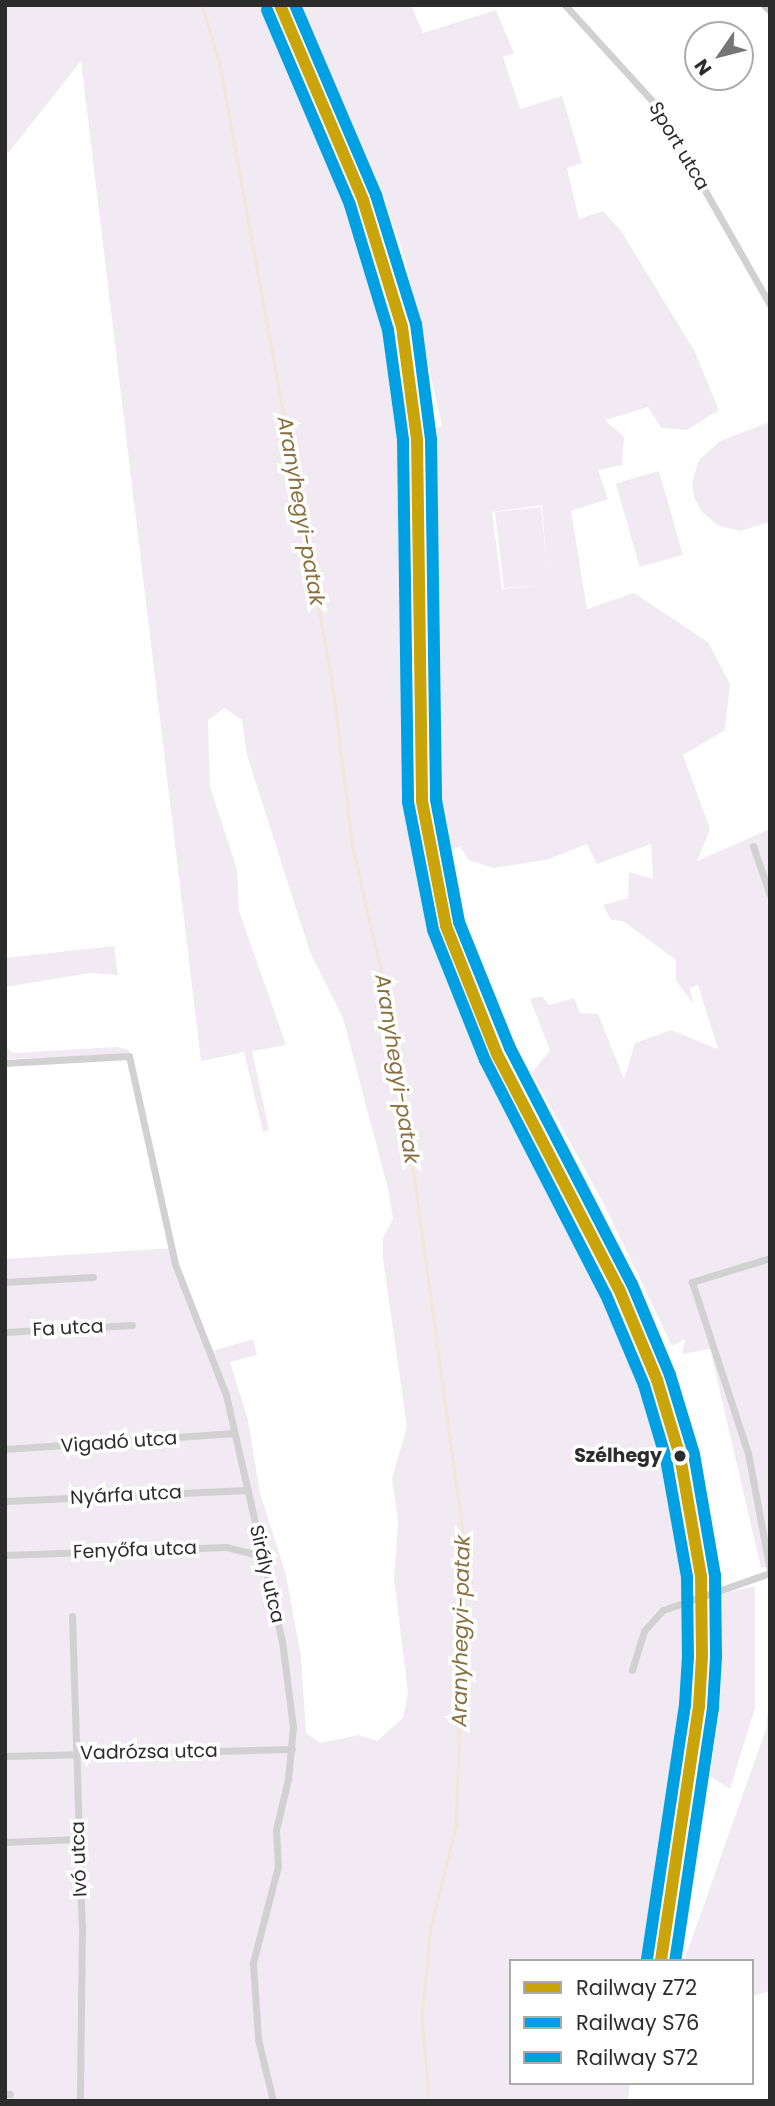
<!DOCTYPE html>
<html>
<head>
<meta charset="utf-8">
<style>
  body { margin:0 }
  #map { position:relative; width:775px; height:2106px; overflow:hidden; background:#fff; font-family:Poppins,sans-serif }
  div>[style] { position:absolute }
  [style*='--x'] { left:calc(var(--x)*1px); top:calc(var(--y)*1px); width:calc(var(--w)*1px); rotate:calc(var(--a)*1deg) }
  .green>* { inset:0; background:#f1eaf3; transform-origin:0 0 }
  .stream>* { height:2.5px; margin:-1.25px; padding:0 1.25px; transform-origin:1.25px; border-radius:1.25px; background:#f0e7d7 }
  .street>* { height:7px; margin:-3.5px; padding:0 3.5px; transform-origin:3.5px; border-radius:3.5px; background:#d1d1d1 }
  .secondary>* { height:10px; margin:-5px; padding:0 5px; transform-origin:5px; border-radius:5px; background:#cacaca }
  .rail-1>* { height:12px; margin:-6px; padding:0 6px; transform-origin:6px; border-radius:6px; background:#caa40b }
  .rail-2>* { height:12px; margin:-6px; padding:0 6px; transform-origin:6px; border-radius:6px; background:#00a0e3 }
  .rail-3>* { height:12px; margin:-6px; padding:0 6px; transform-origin:6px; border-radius:6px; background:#00a0e3 }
  .dots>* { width:19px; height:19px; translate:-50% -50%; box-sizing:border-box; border:4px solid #fff; border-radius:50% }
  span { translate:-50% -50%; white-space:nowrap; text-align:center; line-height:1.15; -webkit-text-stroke:7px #fff; paint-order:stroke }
  .street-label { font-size:19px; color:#2c2c2c }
  .stop-label { font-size:19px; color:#2c2c2c; font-weight:700 }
  .right { translate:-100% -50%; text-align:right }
  .water-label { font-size:21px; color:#89703e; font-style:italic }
  .frame { position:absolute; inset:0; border:7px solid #2c2c2c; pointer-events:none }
  .legend { position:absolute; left:509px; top:1959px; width:245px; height:126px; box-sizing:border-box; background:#fff; border:2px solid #ababab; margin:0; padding:9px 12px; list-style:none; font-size:21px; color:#2c2c2c }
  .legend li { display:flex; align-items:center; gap:14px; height:35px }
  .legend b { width:35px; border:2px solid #ababab }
  .north { position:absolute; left:684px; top:21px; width:70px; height:70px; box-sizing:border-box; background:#fff; border:2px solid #ababab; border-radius:50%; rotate:235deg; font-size:19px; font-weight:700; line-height:28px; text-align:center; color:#2c2c2c }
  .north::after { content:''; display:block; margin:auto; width:24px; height:32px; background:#767676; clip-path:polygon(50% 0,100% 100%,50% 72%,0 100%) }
</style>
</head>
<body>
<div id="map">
  <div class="green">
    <i style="clip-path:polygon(5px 5px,268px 5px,386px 307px,406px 402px,409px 462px,406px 755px,414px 827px,446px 969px,491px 1073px,621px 1323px,670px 1455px,679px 1499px,678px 1547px,693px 1620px,690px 1708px,648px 1961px,511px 1961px,511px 2083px,630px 2083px,628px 2101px,5px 2101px,5px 1259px,172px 1248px,210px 1352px,253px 1339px,257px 1355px,230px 1362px,248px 1420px,260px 1493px,286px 1575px,301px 1657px,306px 1733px,321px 1743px,359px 1735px,377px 1741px,403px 1718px,408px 1693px,394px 1579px,398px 1521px,392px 1478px,407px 1427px,383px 1259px,383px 1238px,393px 1219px,388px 1189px,343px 1018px,310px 952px,247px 755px,242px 720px,224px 708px,208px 720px,210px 787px,237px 869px,239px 911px,286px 1045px,252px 1051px,269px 1130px,263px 1132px,244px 1052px,201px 1061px,81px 61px,5px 157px)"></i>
    <i style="clip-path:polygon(evenodd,299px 5px,411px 5px,423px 33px,496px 10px,514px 53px,503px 57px,520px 109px,562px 96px,582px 163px,567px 168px,579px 219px,603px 211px,621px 231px,694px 350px,719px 410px,687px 430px,661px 428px,648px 407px,605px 420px,624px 437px,622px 465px,598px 470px,608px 499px,571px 511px,587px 609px,634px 593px,708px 642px,730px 684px,725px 730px,683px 755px,710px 829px,697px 861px,770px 829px,770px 1565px,761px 1568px,710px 1349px,682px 1354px,685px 1339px,672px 1346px,604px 1204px,532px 1073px,550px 1050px,530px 999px,542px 996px,549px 1005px,574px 998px,580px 1013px,598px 1014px,624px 1079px,635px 1043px,671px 1030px,718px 1049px,698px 985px,690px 988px,693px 1003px,676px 981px,676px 960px,623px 921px,611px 920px,603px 905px,628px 898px,629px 872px,653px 879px,651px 844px,597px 864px,587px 844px,546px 860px,493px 868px,469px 860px,460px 847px,443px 850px,431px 769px,437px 544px,430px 430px,442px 426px,404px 255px,379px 186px,299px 5px,542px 505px,547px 569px,541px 507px,495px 512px,504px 588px,549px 585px,502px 589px,492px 512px,542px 505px)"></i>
    <i style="clip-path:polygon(770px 422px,770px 522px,741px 531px,719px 526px,701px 511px,694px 497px,692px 482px,699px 460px,720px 441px)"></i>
    <i style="left:659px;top:471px;width:87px;height:45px;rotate:74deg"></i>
    <i style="clip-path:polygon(114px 946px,118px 975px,90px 973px,5px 987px,5px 958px)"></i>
    <i style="clip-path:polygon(5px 1047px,14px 1053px,117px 1047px,129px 1050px,129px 1056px,5px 1059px)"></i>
    <i style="clip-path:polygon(755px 1586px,755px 1708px,730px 1789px,710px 1776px,720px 1705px,722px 1638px,716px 1595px)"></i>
    <i style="clip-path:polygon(770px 1689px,770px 1991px,752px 1996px,752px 1961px,684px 1961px,766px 1729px)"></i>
  </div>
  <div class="stream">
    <i style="--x:202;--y:5;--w:62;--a:73"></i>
    <i style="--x:220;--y:64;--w:632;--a:79.7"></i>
    <i style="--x:333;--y:686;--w:163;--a:83"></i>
    <i style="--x:353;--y:848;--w:184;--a:77.1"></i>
    <i style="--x:394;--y:1027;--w:533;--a:82.23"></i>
    <i style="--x:466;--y:1555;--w:271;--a:92.1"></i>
    <i style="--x:456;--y:1826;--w:105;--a:103.8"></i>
    <i style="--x:431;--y:1928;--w:88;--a:95.8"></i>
    <i style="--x:422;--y:2016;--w:85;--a:85.3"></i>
  </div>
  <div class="street">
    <i style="--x:565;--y:5;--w:137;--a:47.7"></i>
    <i style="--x:657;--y:106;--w:229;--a:60.4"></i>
    <i style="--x:753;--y:846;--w:52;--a:70.9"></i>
    <i style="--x:5;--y:1063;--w:124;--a:-3.2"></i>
    <i style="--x:129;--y:1056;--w:213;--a:77.5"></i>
    <i style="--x:175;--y:1264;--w:141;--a:68.7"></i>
    <i style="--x:226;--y:1395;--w:252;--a:77.2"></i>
    <i style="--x:282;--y:1641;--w:87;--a:82.7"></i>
    <i style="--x:293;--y:1727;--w:52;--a:95.5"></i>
    <i style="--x:288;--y:1779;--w:52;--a:103.2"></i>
    <i style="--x:276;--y:1830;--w:36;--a:87"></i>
    <i style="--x:278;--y:1866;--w:100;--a:104.5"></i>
    <i style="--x:253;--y:1963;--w:76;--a:86.2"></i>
    <i style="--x:258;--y:2039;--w:64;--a:76.4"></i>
    <i style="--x:770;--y:1258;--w:82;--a:162.9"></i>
    <i style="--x:692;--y:1282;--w:180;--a:71.9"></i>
    <i style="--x:748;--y:1453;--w:119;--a:79.4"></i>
    <i style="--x:5;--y:1282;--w:88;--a:-3.3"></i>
    <i style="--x:5;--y:1332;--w:127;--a:-3.2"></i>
    <i style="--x:5;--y:1449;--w:230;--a:-4"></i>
    <i style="--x:5;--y:1501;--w:243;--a:-2.6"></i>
    <i style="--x:5;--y:1555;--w:221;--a:-2.1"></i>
    <i style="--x:226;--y:1547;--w:38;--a:14"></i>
    <i style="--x:72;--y:1616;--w:310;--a:88.2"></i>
    <i style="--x:82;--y:1926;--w:175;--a:90.7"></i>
    <i style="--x:632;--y:1670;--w:41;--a:-72.9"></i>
    <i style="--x:644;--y:1631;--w:28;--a:-48"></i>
    <i style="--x:663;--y:1610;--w:113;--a:-19.1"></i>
    <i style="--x:5;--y:1756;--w:287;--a:-1.4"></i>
    <i style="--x:5;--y:1842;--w:73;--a:-2.4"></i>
    <i style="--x:5;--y:2094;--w:5;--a:0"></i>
  </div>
  <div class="secondary">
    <i style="--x:766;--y:5;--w:6;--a:45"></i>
  </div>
  <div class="rail-1">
    <i style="--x:280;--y:5;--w:212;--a:66.9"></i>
    <i style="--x:363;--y:200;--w:133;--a:72.9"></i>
    <i style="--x:402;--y:327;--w:113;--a:82.4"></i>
    <i style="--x:417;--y:439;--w:362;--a:89.2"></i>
    <i style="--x:422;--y:801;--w:127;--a:79.1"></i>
    <i style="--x:446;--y:926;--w:138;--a:68.3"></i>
    <i style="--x:497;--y:1054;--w:265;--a:62.6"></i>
    <i style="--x:619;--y:1289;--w:99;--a:67.3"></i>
    <i style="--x:657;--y:1380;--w:79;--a:73.2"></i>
    <i style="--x:680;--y:1456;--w:122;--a:80.1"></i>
    <i style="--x:701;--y:1576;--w:80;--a:89.3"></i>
    <i style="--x:702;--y:1656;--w:50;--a:93.4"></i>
    <i style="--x:699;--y:1706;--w:258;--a:98.5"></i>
  </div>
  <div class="rail-2">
    <i style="--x:267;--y:10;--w:212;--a:66.9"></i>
    <i style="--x:350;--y:205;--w:131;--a:73.1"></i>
    <i style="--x:388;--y:330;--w:111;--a:82.2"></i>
    <i style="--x:403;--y:440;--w:362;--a:89.2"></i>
    <i style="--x:408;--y:802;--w:130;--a:78.9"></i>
    <i style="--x:433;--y:930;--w:140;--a:68.2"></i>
    <i style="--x:485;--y:1060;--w:264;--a:62.8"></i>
    <i style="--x:606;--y:1295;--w:98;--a:67.1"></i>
    <i style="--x:644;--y:1385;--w:77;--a:73.4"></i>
    <i style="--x:666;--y:1459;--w:120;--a:79.9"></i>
    <i style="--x:687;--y:1577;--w:79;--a:89.3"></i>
    <i style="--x:688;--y:1656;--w:49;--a:93.5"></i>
    <i style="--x:685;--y:1705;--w:257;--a:98.5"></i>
  </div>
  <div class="rail-3">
    <i style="--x:295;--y:5;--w:207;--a:66.9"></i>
    <i style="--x:376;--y:195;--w:135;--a:72.8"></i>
    <i style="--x:416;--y:324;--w:116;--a:82.6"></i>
    <i style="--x:431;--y:439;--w:361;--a:89.2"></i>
    <i style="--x:436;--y:800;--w:124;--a:79.3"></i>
    <i style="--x:459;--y:922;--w:136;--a:68"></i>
    <i style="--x:510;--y:1048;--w:266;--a:62.7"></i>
    <i style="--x:632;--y:1284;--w:99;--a:67.3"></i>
    <i style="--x:670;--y:1375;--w:83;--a:73.1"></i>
    <i style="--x:694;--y:1454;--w:123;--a:80.2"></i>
    <i style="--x:715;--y:1575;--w:82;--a:89.3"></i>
    <i style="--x:716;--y:1657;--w:51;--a:93.4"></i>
    <i style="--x:713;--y:1708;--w:256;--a:98.5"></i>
  </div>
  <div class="dots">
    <i style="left:680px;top:1456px;background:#2c2c2c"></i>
  </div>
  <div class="street-label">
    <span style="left:679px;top:146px;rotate:59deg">Sport utca</span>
    <span style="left:68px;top:1328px;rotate:-3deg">Fa utca</span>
    <span style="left:119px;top:1442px;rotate:-4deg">Vigadó utca</span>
    <span style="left:126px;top:1495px;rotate:-3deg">Nyárfa utca</span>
    <span style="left:135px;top:1550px;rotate:-2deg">Fenyőfa utca</span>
    <span style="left:267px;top:1574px;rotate:77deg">Sirály utca</span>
    <span style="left:149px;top:1752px;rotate:-1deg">Vadrózsa utca</span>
    <span style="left:79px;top:1859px;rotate:-92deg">Ivó utca</span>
  </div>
  <div class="stop-label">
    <span class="right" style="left:662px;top:1456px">Szélhegy</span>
  </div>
  <div class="water-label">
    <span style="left:301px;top:511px;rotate:80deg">Aranyhegyi-patak</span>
    <span style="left:397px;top:1069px;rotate:81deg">Aranyhegyi-patak</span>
    <span style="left:461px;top:1631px;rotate:-89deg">Aranyhegyi-patak</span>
  </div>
  <div class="frame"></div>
  <ul class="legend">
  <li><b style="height:9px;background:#caa40b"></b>Railway Z72</li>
  <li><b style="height:9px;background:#00a0e3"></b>Railway S76</li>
  <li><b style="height:9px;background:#00a0e3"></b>Railway S72</li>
  </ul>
  <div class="north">N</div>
</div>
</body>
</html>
